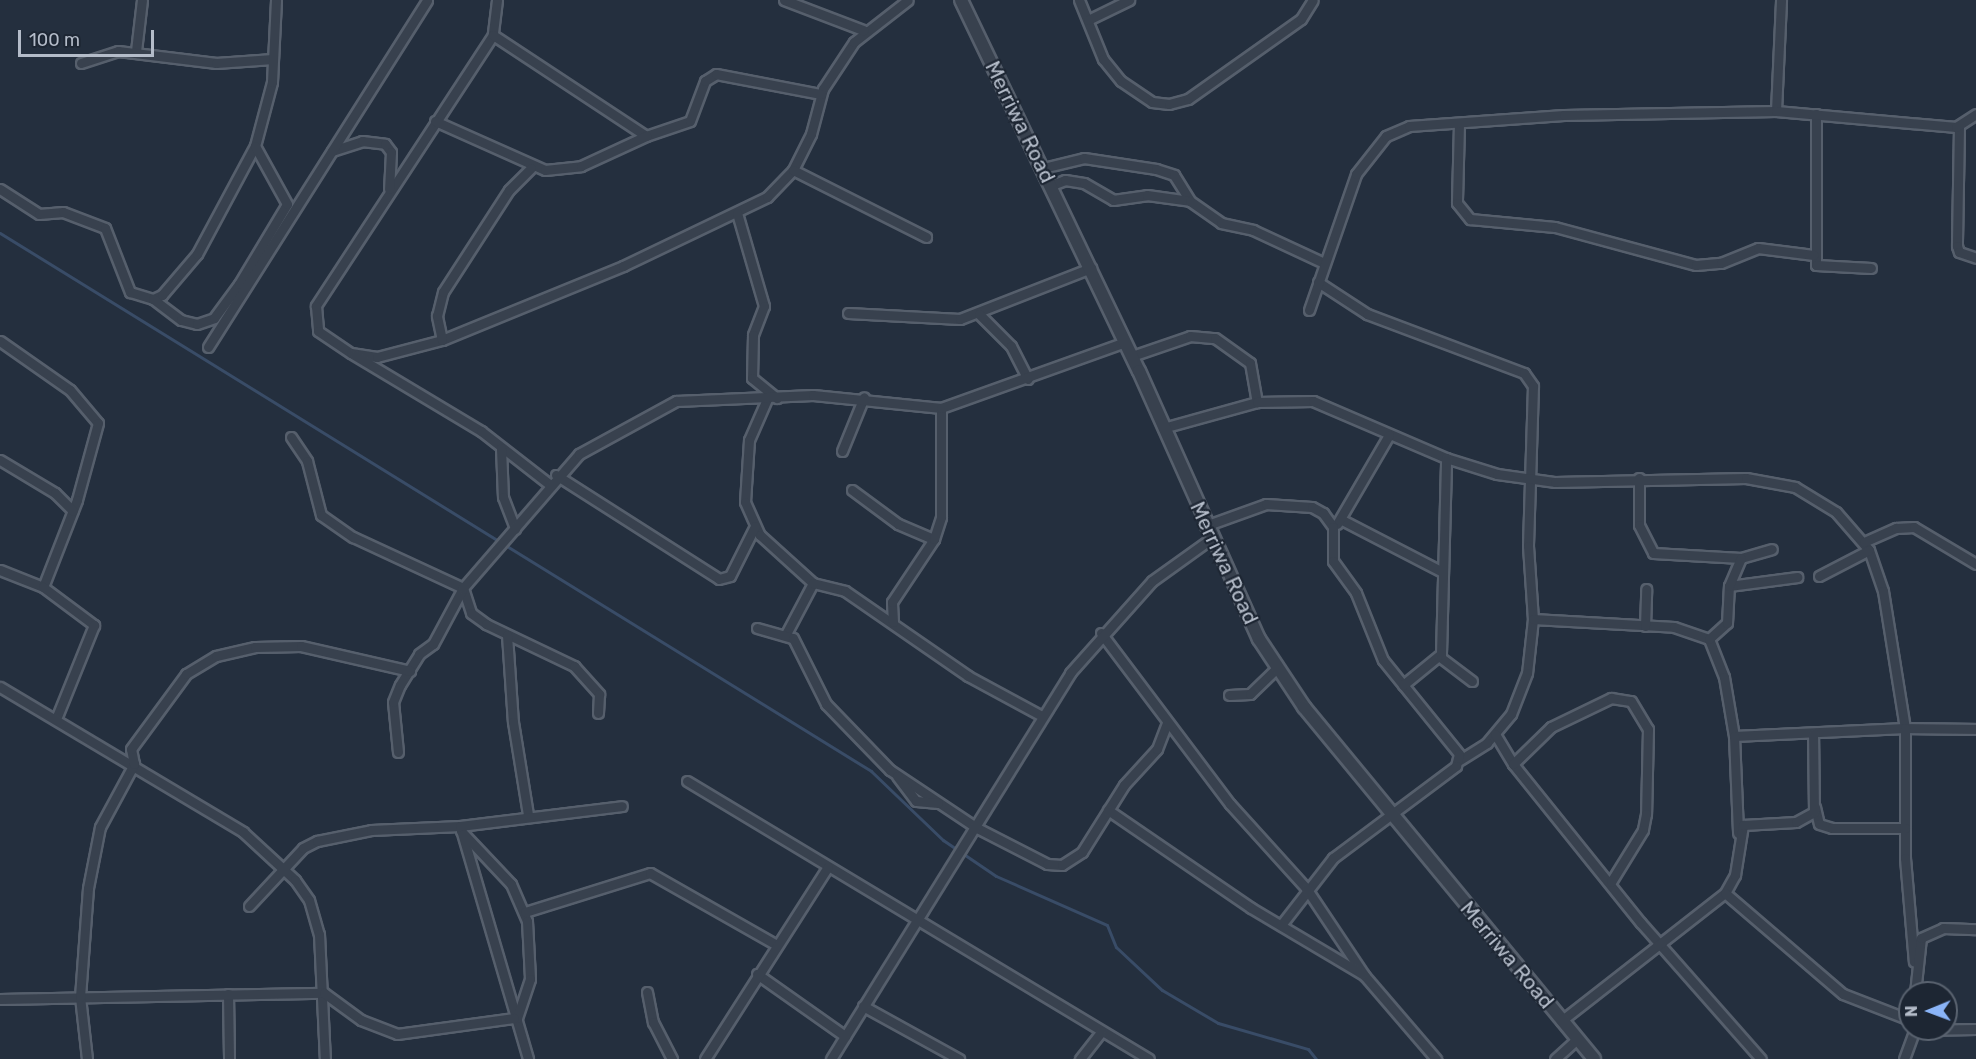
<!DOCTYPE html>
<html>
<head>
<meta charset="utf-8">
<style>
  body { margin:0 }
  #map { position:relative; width:1976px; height:1059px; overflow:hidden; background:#242f3e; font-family:Rubik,sans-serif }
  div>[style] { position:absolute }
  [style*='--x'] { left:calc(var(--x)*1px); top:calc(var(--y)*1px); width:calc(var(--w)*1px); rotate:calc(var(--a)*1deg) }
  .stream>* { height:3px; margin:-1.5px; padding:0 1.5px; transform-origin:1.5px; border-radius:1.5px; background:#394c67 }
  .roads { filter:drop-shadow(2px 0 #565f6c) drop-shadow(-2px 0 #565f6c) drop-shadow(0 2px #565f6c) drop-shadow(0 -2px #565f6c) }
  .minor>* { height:9px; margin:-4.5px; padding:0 4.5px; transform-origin:4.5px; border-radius:4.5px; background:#38414e }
  .tertiary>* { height:12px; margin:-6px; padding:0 6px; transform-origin:6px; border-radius:6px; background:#38414e }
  span { translate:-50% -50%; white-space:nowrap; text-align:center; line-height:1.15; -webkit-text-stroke:4.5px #1d2633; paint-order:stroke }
  .street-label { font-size:21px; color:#b4bcc9 }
  .north { position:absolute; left:1898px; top:981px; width:60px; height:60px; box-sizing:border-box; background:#1d2633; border:2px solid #59626f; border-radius:50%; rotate:269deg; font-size:16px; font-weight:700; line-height:24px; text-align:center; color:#b4bcc9 }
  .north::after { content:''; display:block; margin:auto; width:21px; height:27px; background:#8ab4f8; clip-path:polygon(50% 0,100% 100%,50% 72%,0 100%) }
  .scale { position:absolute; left:18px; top:30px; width:136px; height:27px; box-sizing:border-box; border:3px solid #b4bcc9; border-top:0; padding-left:8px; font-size:18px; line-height:21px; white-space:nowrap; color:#b4bcc9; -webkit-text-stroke:4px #1d2633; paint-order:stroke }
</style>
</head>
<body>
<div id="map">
  <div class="stream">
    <i style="--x:0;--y:233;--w:1024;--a:31.7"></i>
    <i style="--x:871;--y:771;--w:100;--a:43.8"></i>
    <i style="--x:943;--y:840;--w:64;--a:34.2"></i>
    <i style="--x:996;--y:876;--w:121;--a:23.8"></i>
    <i style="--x:1107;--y:925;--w:24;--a:68"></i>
    <i style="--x:1116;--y:947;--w:63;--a:43.1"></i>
    <i style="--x:1162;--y:990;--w:65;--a:30.5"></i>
    <i style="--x:1218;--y:1023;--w:94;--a:16.1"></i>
    <i style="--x:1308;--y:1049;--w:13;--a:51"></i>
  </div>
  <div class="roads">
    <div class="minor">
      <i style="--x:497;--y:0;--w:35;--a:97"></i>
      <i style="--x:493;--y:35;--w:324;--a:123.2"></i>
      <i style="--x:316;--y:306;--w:25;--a:85"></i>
      <i style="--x:318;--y:331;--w:40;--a:34"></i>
      <i style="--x:351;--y:353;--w:26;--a:9"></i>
      <i style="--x:377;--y:357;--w:67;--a:-14.7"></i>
      <i style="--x:442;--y:340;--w:196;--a:-22.2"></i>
      <i style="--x:623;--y:266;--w:160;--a:-25.6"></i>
      <i style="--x:767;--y:197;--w:37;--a:-46"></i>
      <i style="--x:793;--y:170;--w:40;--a:-63.4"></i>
      <i style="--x:811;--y:134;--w:47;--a:-75.1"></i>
      <i style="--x:823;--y:89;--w:56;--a:-56.6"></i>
      <i style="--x:854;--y:42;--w:68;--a:-37.9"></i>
      <i style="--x:784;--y:0;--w:85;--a:20.8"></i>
      <i style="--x:1079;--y:0;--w:64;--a:67.9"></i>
      <i style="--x:1103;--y:59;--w:28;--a:51"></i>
      <i style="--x:1121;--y:81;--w:37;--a:34"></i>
      <i style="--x:1152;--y:102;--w:17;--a:7"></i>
      <i style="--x:1169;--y:104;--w:20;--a:-15"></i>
      <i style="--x:1188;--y:99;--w:138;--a:-35.3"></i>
      <i style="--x:1301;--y:19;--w:22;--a:-58"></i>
      <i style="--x:1088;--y:20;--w:46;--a:-26"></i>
      <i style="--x:493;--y:35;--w:183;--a:33.4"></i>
      <i style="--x:646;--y:136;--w:46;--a:-18.8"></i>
      <i style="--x:690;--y:121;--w:43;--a:-69.4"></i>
      <i style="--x:705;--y:81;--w:13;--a:-32"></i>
      <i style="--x:716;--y:74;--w:107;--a:10.8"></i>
      <i style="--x:136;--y:51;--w:51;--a:-83.3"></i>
      <i style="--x:81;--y:63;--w:39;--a:-18"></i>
      <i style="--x:118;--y:51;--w:99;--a:7"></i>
      <i style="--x:216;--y:63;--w:57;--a:-4"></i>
      <i style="--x:1776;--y:111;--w:111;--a:-87.4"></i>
      <i style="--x:1816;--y:114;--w:151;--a:90"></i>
      <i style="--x:1816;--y:265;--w:55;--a:3.1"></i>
      <i style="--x:435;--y:121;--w:120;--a:24"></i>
      <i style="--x:545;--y:170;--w:36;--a:-6"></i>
      <i style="--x:581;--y:166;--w:72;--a:-24.8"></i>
      <i style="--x:1459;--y:124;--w:79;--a:91.5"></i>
      <i style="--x:1457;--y:203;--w:21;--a:51"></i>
      <i style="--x:1470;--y:219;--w:85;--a:5.4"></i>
      <i style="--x:1555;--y:227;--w:146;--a:15.1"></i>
      <i style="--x:1696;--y:265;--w:25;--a:-5"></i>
      <i style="--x:1721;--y:263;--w:40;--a:-22"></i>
      <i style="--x:1758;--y:248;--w:56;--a:7.1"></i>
      <i style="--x:1959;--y:127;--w:119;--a:91"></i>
      <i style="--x:1957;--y:246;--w:6;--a:72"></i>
      <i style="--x:1959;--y:252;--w:18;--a:19"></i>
      <i style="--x:332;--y:151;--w:32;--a:-18"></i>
      <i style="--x:362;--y:141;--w:23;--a:7"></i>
      <i style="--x:385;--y:144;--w:10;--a:53"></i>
      <i style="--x:391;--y:152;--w:37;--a:93"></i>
      <i style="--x:1043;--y:168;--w:42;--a:-13.7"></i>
      <i style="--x:1084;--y:158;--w:73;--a:8.7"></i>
      <i style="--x:1156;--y:169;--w:19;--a:18"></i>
      <i style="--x:1174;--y:175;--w:31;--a:58"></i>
      <i style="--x:793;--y:170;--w:149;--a:26.7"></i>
      <i style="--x:1052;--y:185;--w:14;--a:-21"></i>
      <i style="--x:1065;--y:180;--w:19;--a:9"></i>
      <i style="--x:1084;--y:183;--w:34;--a:30"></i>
      <i style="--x:1113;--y:200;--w:34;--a:-8"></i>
      <i style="--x:1147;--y:195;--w:43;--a:7.9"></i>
      <i style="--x:1190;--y:201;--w:38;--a:35"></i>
      <i style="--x:1221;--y:223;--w:33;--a:12"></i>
      <i style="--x:1253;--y:230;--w:78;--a:24.9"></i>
      <i style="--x:0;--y:189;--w:46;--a:32.7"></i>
      <i style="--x:39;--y:214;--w:24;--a:-5"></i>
      <i style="--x:63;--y:212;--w:45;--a:20.9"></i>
      <i style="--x:105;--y:228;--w:69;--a:68.7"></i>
      <i style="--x:130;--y:292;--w:24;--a:17"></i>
      <i style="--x:153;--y:299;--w:10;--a:-24"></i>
      <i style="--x:162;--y:295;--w:54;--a:-49.5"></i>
      <i style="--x:197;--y:254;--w:123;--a:-61.8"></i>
      <i style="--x:255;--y:146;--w:66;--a:-75.1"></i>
      <i style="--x:272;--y:82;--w:82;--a:-87.2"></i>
      <i style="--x:737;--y:213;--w:97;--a:73.8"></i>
      <i style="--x:764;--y:306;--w:31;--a:111"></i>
      <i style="--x:753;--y:335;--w:43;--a:91.3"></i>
      <i style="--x:752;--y:378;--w:32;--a:39"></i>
      <i style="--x:1318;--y:282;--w:59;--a:33.1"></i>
      <i style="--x:1367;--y:314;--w:168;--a:20.6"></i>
      <i style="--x:1524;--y:373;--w:16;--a:55"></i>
      <i style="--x:1533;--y:386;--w:160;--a:91.8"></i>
      <i style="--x:1528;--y:546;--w:73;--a:86.1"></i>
      <i style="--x:1533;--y:619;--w:54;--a:96.3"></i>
      <i style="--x:1527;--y:673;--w:44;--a:111.3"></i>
      <i style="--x:1511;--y:714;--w:38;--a:130"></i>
      <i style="--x:1487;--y:743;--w:32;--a:148"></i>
      <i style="--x:153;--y:299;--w:35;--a:37"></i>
      <i style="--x:181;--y:320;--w:16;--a:14"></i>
      <i style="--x:197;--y:324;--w:18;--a:-19"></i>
      <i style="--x:214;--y:318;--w:42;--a:-53.7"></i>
      <i style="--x:239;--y:284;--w:93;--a:-59"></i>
      <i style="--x:287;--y:204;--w:66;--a:-118.9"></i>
      <i style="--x:1309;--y:310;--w:144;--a:-70.9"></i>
      <i style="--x:1356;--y:174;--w:48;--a:-51.7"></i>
      <i style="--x:1386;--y:136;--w:25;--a:-23"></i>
      <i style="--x:1409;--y:126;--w:155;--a:-4.1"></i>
      <i style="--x:1564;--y:115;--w:212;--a:-1.1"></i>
      <i style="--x:1776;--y:111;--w:181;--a:5.1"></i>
      <i style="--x:1956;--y:127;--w:24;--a:-33"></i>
      <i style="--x:848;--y:313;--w:112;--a:3.1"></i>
      <i style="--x:960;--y:319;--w:141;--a:-21.3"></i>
      <i style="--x:979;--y:314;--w:45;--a:45"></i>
      <i style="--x:1011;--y:346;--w:37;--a:63"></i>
      <i style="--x:442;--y:340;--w:25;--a:-102"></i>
      <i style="--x:437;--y:316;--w:25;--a:-76"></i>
      <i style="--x:443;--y:292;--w:121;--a:-57.1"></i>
      <i style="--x:509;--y:190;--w:31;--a:-45"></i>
      <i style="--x:0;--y:341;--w:85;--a:35"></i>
      <i style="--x:70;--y:390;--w:43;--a:49.7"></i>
      <i style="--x:98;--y:423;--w:80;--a:105.3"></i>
      <i style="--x:77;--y:500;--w:93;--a:111.3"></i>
      <i style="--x:208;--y:347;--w:410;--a:-57.7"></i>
      <i style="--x:354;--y:355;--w:148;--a:30.9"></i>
      <i style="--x:481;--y:431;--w:86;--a:37.9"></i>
      <i style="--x:1132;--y:356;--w:61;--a:-19"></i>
      <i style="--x:1190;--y:336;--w:25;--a:5"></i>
      <i style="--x:1215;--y:338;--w:43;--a:35.5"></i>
      <i style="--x:1250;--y:363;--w:40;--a:80"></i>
      <i style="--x:767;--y:399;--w:45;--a:113.7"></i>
      <i style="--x:749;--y:440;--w:62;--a:93.7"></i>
      <i style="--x:745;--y:502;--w:36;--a:66"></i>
      <i style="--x:760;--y:535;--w:72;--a:42.2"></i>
      <i style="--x:813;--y:583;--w:58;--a:117.9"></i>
      <i style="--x:1163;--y:428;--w:98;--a:-15.5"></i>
      <i style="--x:1257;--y:402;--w:56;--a:-1"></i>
      <i style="--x:1313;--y:401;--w:145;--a:23.2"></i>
      <i style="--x:1446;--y:458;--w:53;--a:17.4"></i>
      <i style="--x:1497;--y:474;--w:59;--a:7.9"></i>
      <i style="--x:1555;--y:482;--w:191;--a:-1.2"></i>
      <i style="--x:1746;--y:478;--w:50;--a:10.4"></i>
      <i style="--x:1795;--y:487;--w:48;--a:31.4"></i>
      <i style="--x:1836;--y:512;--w:50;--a:49"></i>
      <i style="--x:1869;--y:550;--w:43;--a:71.1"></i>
      <i style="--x:1883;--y:591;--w:139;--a:80.9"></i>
      <i style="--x:1905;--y:728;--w:71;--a:0.8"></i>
      <i style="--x:291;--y:437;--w:29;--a:56"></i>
      <i style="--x:307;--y:461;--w:56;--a:75.5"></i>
      <i style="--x:321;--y:515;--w:39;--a:35"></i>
      <i style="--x:353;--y:537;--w:121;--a:24.9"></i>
      <i style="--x:463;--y:588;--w:26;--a:72"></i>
      <i style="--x:471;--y:613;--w:19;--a:36"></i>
      <i style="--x:486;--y:624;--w:98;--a:25.5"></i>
      <i style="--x:574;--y:666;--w:38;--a:48"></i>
      <i style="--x:599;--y:694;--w:19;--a:93"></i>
      <i style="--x:501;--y:448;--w:49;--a:87.7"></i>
      <i style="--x:503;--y:497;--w:34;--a:69"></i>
      <i style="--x:842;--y:451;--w:58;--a:-67.8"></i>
      <i style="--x:0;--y:460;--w:64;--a:31"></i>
      <i style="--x:55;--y:493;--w:25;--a:45"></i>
      <i style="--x:556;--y:475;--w:193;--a:32.5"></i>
      <i style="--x:719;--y:579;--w:11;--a:-15"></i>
      <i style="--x:730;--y:576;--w:56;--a:-63.4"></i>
      <i style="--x:1639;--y:478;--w:47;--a:90"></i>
      <i style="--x:1639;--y:525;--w:31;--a:63"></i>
      <i style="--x:1653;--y:553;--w:88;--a:3.3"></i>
      <i style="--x:1741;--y:558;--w:32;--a:-16"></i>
      <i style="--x:852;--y:490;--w:57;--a:36.5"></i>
      <i style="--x:898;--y:524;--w:39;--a:23"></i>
      <i style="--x:1342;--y:520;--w:111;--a:27.3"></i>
      <i style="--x:1337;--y:524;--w:103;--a:-59.7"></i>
      <i style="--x:1205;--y:526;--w:65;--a:-19.8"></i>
      <i style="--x:1266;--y:504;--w:46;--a:3.7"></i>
      <i style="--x:1312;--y:507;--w:13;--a:29"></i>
      <i style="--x:1323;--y:513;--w:17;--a:54"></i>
      <i style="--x:1333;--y:527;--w:34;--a:90"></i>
      <i style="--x:1333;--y:561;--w:39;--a:54"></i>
      <i style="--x:1356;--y:593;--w:72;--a:68.1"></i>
      <i style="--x:1383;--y:660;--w:121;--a:51"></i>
      <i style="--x:1459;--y:754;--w:12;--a:104"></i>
      <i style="--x:1456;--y:766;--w:154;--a:143.2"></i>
      <i style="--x:1333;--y:858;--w:85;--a:127.8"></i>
      <i style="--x:1864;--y:542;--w:35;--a:-24"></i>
      <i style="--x:1896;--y:528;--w:18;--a:-3"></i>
      <i style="--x:1914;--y:527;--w:72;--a:30.8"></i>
      <i style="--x:0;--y:570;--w:46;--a:21.6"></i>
      <i style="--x:43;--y:587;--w:64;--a:36.7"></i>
      <i style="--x:94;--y:625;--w:101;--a:112"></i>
      <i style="--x:1819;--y:576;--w:56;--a:-27.5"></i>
      <i style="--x:813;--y:583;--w:33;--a:14"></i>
      <i style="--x:845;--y:591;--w:150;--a:34.6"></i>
      <i style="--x:968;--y:676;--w:84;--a:28.4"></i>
      <i style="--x:1729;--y:586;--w:69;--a:-7.5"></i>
      <i style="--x:1533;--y:619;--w:141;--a:3.2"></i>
      <i style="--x:1674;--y:627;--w:37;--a:19"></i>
      <i style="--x:1709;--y:639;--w:41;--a:68.5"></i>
      <i style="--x:1724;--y:677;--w:60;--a:80.4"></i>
      <i style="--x:1734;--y:736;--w:171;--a:-2.7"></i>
      <i style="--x:1905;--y:728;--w:130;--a:90"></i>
      <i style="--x:1905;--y:858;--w:104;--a:85.1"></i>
      <i style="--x:893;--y:622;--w:20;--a:-93"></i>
      <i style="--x:892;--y:602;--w:76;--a:-56.3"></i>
      <i style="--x:934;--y:539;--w:23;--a:-72"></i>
      <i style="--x:941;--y:517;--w:109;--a:-90"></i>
      <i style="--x:1645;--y:626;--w:37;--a:-88"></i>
      <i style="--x:757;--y:628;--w:37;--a:16"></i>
      <i style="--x:793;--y:638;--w:74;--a:63.4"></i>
      <i style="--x:826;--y:704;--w:92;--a:45.9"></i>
      <i style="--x:890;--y:770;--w:105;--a:33.7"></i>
      <i style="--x:977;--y:828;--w:79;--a:27.2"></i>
      <i style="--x:1047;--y:864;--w:15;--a:4"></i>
      <i style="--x:1062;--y:865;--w:24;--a:-33"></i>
      <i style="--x:1082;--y:852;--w:79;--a:-57.9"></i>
      <i style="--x:1124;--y:785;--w:49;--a:-47.5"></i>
      <i style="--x:1157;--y:749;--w:28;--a:-69"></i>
      <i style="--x:1101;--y:633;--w:214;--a:53"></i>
      <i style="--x:1230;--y:804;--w:113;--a:47.9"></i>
      <i style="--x:1306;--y:888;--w:105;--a:56.3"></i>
      <i style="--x:1364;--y:975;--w:111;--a:49.4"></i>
      <i style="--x:507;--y:635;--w:87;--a:86.1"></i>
      <i style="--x:513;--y:722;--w:94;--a:80.8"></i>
      <i style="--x:1709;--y:639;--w:24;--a:-42"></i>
      <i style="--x:1727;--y:623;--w:37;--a:-87"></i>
      <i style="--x:1729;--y:586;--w:30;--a:-67"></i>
      <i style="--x:1440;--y:657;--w:40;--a:37"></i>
      <i style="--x:1403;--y:685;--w:49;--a:-39.2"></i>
      <i style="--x:1441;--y:654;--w:196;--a:-88.5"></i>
      <i style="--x:0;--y:687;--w:283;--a:30.8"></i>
      <i style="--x:243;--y:832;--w:71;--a:42.7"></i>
      <i style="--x:295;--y:880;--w:24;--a:55"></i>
      <i style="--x:309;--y:900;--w:35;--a:74"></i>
      <i style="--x:319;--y:934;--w:125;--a:87.3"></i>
      <i style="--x:1229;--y:695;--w:21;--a:-3"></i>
      <i style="--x:1250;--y:694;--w:37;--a:-44"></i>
      <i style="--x:1495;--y:734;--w:35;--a:59"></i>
      <i style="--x:1513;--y:764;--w:204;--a:51.2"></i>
      <i style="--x:1641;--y:923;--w:181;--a:48.6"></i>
      <i style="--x:1734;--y:736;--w:97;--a:87.6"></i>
      <i style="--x:398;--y:752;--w:50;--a:-95.7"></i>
      <i style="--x:393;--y:702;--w:18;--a:-68"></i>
      <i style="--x:400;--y:685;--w:36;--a:-58"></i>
      <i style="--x:419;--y:654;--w:17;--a:-36"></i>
      <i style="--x:433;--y:644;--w:64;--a:-61.8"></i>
      <i style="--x:463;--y:588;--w:177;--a:-49.1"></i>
      <i style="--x:579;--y:454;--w:111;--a:-28.7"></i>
      <i style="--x:676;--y:401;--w:137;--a:-2.5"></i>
      <i style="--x:813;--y:395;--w:129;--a:5.8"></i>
      <i style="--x:941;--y:408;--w:195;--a:-19.7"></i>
      <i style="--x:1513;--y:764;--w:53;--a:-44.2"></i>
      <i style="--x:1551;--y:727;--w:67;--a:-25.8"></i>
      <i style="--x:1611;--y:698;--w:20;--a:9"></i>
      <i style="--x:1631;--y:701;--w:33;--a:59"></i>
      <i style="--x:1648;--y:729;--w:85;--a:91.3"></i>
      <i style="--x:1646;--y:814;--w:16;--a:101"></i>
      <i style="--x:1643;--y:830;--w:61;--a:121.6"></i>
      <i style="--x:897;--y:776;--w:31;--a:53"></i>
      <i style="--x:916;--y:801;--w:22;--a:5"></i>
      <i style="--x:687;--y:781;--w:539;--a:31.04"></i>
      <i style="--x:1815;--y:807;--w:17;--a:77"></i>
      <i style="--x:1819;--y:824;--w:14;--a:17"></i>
      <i style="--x:1832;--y:828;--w:73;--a:0"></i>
      <i style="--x:1108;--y:810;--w:173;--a:34.4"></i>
      <i style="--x:1251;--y:908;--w:129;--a:30.7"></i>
      <i style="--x:460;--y:826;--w:243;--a:73.7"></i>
      <i style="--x:461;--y:831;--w:73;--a:46.7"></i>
      <i style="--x:511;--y:884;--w:40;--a:66.6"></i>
      <i style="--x:527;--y:921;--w:58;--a:87"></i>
      <i style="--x:530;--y:979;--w:41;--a:108.4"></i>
      <i style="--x:1725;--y:893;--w:21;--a:-61"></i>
      <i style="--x:1735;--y:875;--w:51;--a:-80.9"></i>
      <i style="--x:1743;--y:825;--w:53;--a:-3.2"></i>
      <i style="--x:1796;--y:822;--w:21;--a:-29"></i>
      <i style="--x:1814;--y:812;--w:79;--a:-90.7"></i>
      <i style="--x:249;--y:906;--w:79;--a:-47"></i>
      <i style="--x:303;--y:848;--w:16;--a:-27"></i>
      <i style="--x:317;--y:841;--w:55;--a:-11.5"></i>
      <i style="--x:371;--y:830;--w:89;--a:-2.6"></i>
      <i style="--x:460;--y:826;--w:163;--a:-7"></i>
      <i style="--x:525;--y:912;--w:131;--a:-17.3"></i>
      <i style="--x:650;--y:873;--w:146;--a:29.6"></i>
      <i style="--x:757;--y:974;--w:108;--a:35.2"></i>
      <i style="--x:647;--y:992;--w:31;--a:79"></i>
      <i style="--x:653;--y:1022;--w:42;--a:62.8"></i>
      <i style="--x:1915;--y:993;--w:55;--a:-83.8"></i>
      <i style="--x:1921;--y:938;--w:24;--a:-24"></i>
      <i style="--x:1943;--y:928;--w:33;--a:2"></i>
      <i style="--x:228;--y:994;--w:65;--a:89.1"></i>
      <i style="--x:0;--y:999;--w:324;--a:-1.1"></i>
      <i style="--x:324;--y:993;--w:46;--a:36.1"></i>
      <i style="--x:361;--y:1020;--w:39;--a:21"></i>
      <i style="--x:397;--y:1034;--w:118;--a:-7.8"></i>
      <i style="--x:863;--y:1006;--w:110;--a:28.9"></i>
      <i style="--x:1561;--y:1021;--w:208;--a:-38"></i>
      <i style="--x:1725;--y:893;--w:155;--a:40.6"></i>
      <i style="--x:1843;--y:994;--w:72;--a:21.2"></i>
      <i style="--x:1915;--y:1030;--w:61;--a:-0.9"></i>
      <i style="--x:87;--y:1059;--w:62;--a:-96.4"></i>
      <i style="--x:80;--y:997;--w:109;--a:-85.8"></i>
      <i style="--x:88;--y:888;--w:62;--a:-78.9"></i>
      <i style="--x:100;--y:827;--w:72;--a:-61.6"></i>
      <i style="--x:134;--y:764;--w:15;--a:-101"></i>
      <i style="--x:131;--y:749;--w:93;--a:-53.7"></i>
      <i style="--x:186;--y:674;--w:35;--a:-31"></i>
      <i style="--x:216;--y:656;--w:40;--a:-13"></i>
      <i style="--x:255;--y:647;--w:46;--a:-1.2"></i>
      <i style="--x:301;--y:646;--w:112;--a:12.9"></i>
      <i style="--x:705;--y:1059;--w:228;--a:-57.4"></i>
      <i style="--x:831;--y:1059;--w:454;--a:-58.2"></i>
      <i style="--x:1070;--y:673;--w:123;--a:-48.3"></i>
      <i style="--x:1152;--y:581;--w:74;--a:-35.6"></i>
      <i style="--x:1080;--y:1059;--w:34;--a:-52"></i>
      <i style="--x:1555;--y:1059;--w:30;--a:-42"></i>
      <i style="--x:1904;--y:1059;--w:32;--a:-70"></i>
    </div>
    <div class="tertiary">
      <i style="--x:961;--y:0;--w:411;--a:64.4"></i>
      <i style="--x:1139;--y:371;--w:294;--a:65.9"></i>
      <i style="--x:1259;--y:639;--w:82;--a:56.5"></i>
      <i style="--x:1304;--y:707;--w:456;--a:50.5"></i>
    </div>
  </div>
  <div class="street-label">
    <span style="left:1020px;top:122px;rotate:64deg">Merriwa Road</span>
    <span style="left:1224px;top:563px;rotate:65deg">Merriwa Road</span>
    <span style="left:1507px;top:955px;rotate:50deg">Merriwa Road</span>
  </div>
  <div class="north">N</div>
  <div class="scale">100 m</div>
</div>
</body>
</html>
